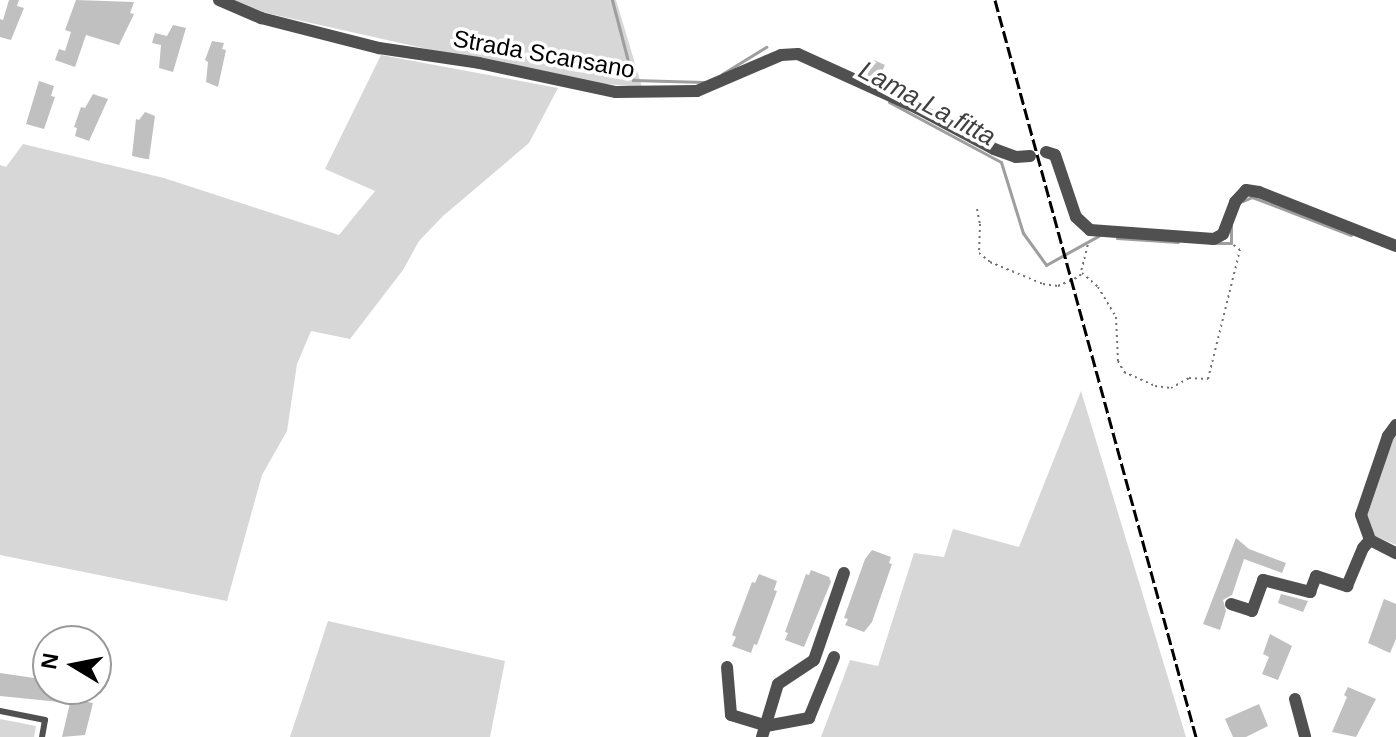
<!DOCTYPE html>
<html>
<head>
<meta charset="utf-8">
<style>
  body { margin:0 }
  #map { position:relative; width:1396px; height:737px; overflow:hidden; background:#fff; font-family:Helvetica,sans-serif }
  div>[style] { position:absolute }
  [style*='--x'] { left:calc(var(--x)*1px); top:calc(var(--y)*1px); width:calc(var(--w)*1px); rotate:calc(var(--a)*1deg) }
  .green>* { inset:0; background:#d7d7d7 }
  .stream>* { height:3px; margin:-1.5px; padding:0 1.5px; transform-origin:1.5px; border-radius:1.5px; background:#9e9e9e }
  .building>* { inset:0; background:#c0c0c0; transform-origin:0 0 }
  .path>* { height:2px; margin-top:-1px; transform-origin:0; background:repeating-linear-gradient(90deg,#727272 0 2px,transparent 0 6px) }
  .service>* { height:6px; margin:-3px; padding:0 3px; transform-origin:3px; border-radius:3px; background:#505050 }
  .minor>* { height:12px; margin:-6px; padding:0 6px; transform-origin:6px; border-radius:6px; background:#505050 }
  .rail>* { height:3px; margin-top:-1.5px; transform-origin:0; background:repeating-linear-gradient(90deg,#000 0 12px,transparent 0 16px) }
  span { translate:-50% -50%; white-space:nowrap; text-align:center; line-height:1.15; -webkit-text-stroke:7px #fff; paint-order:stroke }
  .street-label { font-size:24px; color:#000 }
  .water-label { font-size:26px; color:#3f3f3f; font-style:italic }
  .north { position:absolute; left:32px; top:625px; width:80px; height:80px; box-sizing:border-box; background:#fff; border:2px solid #999; border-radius:50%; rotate:280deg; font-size:22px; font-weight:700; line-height:32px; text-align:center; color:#000 }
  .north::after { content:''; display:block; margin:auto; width:28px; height:36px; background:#000; clip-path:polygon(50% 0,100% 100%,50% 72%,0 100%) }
</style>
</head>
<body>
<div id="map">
  <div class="green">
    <i style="clip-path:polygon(228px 0,616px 0,642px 87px,571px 81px,239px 7px)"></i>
    <i style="clip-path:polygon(381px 55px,558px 88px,529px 143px,443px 216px,419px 241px,403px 270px,350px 339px,311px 331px,297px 364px,287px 431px,262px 475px,227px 601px,0 555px,0 165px,6px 167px,23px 144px,164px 178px,339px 235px,375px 191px,325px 169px)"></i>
    <i style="clip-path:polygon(1081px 391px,1186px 737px,821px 737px,850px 660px,878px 666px,914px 553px,944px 557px,953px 529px,1019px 547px)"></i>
    <i style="clip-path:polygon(1396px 431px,1396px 545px,1375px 536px,1364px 515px)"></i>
    <i style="clip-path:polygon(328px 621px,505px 661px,490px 737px,290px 737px)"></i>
    <i style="clip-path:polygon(0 719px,36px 726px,34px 737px,0 737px)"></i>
  </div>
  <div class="stream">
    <i style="--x:612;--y:0;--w:83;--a:75.3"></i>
    <i style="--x:633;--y:80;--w:71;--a:1.6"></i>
    <i style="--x:722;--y:74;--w:52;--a:-31.5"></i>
    <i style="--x:889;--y:102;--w:127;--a:28.2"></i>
    <i style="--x:1001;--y:162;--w:74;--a:72.8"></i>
    <i style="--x:1023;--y:233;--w:39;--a:54"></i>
    <i style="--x:1046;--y:265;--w:60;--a:-29.1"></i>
    <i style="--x:1243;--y:201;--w:10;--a:-24"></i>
    <i style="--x:1252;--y:197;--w:106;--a:21"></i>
    <i style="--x:1117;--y:238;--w:61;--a:3.8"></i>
    <i style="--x:1217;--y:243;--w:14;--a:0"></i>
    <i style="--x:1231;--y:243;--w:18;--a:-90"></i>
  </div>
  <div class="building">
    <i style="clip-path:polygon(9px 0,19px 0,17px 6px,24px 8px,11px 40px,0 37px,0 19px,3px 20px)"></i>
    <i style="clip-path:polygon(76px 0,134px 2px,130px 13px,134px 14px,119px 45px,86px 35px,75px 67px,55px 60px,59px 49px,65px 51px,71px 32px,65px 30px)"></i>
    <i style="clip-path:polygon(173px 25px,186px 28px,173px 72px,159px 68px,161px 45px,152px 43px,155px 33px,167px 36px)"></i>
    <i style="clip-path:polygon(212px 41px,224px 43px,222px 49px,226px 50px,218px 87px,206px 82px,208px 62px,205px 60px)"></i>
    <i style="left:874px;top:60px;width:12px;height:17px;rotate:24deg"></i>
    <i style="clip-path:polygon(39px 81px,54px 86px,51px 96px,55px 97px,44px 129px,26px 124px)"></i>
    <i style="clip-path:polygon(93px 94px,108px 99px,89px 141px,75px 136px,77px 128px,74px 127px,81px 107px,85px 108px)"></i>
    <i style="clip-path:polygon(145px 112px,155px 116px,149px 159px,146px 159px,132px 156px,136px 119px,139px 120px)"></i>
    <i style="clip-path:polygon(1236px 538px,1249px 549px,1286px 563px,1282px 573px,1244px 559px,1232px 595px,1223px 600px,1226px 611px,1220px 630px,1203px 624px)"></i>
    <i style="clip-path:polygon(872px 550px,891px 557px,889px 563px,892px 564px,872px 622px,864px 632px,845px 625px,848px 619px,844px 618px,865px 559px)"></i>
    <i style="clip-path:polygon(811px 570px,829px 577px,831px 582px,804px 647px,785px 640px,788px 633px,785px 632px,806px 574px,809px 575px)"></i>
    <i style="clip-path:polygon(759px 574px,777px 581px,774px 590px,777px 591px,757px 645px,754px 644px,751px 653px,732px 646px,736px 637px,732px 635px,752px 582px,755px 583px)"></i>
    <i style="clip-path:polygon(1281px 594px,1308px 601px,1303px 612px,1278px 603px)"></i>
    <i style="clip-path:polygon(1384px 599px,1396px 604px,1396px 639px,1390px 653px,1368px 643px)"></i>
    <i style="clip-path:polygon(1270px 634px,1292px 646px,1278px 680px,1262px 674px,1269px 657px,1263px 654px)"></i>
    <i style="clip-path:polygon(0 673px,48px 680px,48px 689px,81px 689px,79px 700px,93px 703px,85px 735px,62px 737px,70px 703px,0 696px)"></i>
    <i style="clip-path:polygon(1348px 687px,1376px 699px,1356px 737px,1332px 732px,1347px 697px,1344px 695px)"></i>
    <i style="clip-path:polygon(1259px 704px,1268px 726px,1246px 737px,1233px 737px,1225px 719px)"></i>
  </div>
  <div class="path">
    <i style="--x:977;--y:209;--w:15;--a:79"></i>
    <i style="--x:980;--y:224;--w:29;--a:92"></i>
    <i style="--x:979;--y:253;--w:14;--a:39"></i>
    <i style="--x:990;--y:262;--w:57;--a:22.5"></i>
    <i style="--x:1043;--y:284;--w:15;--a:8"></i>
    <i style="--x:1058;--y:286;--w:24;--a:-24"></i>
    <i style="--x:1080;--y:276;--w:34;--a:-76"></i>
    <i style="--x:1082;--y:273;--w:21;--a:41"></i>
    <i style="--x:1098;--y:287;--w:35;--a:59"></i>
    <i style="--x:1116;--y:317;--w:44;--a:87.4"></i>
    <i style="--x:1118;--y:361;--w:13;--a:61"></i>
    <i style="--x:1124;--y:372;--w:34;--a:24"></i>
    <i style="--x:1155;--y:386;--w:16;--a:7"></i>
    <i style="--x:1171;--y:388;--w:21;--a:-29"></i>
    <i style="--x:1189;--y:378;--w:19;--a:3"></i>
    <i style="--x:1208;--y:379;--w:133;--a:-76.1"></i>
    <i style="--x:1240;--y:250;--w:11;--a:-142"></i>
  </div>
  <div class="service">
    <i style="--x:0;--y:711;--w:46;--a:11.3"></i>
    <i style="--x:45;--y:720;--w:17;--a:100"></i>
  </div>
  <div class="minor">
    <i style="--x:219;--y:0;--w:46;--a:23.2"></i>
    <i style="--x:261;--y:18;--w:122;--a:14.3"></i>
    <i style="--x:379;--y:48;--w:101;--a:8.5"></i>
    <i style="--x:479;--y:63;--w:140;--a:12"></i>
    <i style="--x:616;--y:92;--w:81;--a:-0.7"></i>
    <i style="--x:697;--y:91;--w:91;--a:-23.2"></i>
    <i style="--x:781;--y:55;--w:17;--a:-3"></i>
    <i style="--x:798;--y:54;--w:131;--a:24.4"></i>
    <i style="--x:917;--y:108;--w:87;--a:28"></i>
    <i style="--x:994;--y:149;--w:23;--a:20"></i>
    <i style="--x:1016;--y:157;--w:14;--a:-4"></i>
    <i style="--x:1046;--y:152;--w:9;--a:18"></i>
    <i style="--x:1055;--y:155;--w:65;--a:71.3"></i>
    <i style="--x:1076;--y:217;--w:19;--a:43"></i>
    <i style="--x:1090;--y:230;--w:124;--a:4.2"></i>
    <i style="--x:1214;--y:239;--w:10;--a:-29"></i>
    <i style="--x:1223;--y:234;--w:34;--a:-69"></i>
    <i style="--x:1235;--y:202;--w:16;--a:-47"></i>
    <i style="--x:1246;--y:190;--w:13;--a:9"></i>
    <i style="--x:1259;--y:192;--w:147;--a:21.5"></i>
    <i style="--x:1396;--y:425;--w:14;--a:126"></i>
    <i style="--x:1388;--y:436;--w:83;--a:108.9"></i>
    <i style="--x:1361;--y:515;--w:27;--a:70"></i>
    <i style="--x:1370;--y:540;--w:29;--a:27"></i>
    <i style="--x:1231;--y:604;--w:22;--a:18"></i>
    <i style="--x:1252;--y:611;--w:33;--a:-70"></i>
    <i style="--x:1263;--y:580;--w:49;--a:14.3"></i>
    <i style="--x:1310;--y:592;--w:17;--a:-69"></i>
    <i style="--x:1316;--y:576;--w:33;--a:18"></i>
    <i style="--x:1347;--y:586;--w:41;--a:-67.2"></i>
    <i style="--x:1363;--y:548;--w:11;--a:-49"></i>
    <i style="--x:727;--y:667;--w:48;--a:85.2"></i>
    <i style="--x:731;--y:715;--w:37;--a:17"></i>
    <i style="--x:766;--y:726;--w:44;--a:-10.5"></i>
    <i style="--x:809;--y:718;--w:66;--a:-67.7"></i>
    <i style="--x:1295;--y:699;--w:39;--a:75"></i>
    <i style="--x:762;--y:737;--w:55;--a:-73.2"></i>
    <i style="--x:778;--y:684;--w:43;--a:-33.7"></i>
    <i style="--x:814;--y:660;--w:92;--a:-71"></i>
  </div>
  <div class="rail">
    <i style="--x:995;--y:0;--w:764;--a:74.74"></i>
  </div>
  <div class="street-label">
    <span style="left:544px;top:54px;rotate:10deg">Strada Scansano</span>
  </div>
  <div class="water-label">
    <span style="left:927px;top:104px;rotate:28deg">Lama La fitta</span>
  </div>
  <div class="north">N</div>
</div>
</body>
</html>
